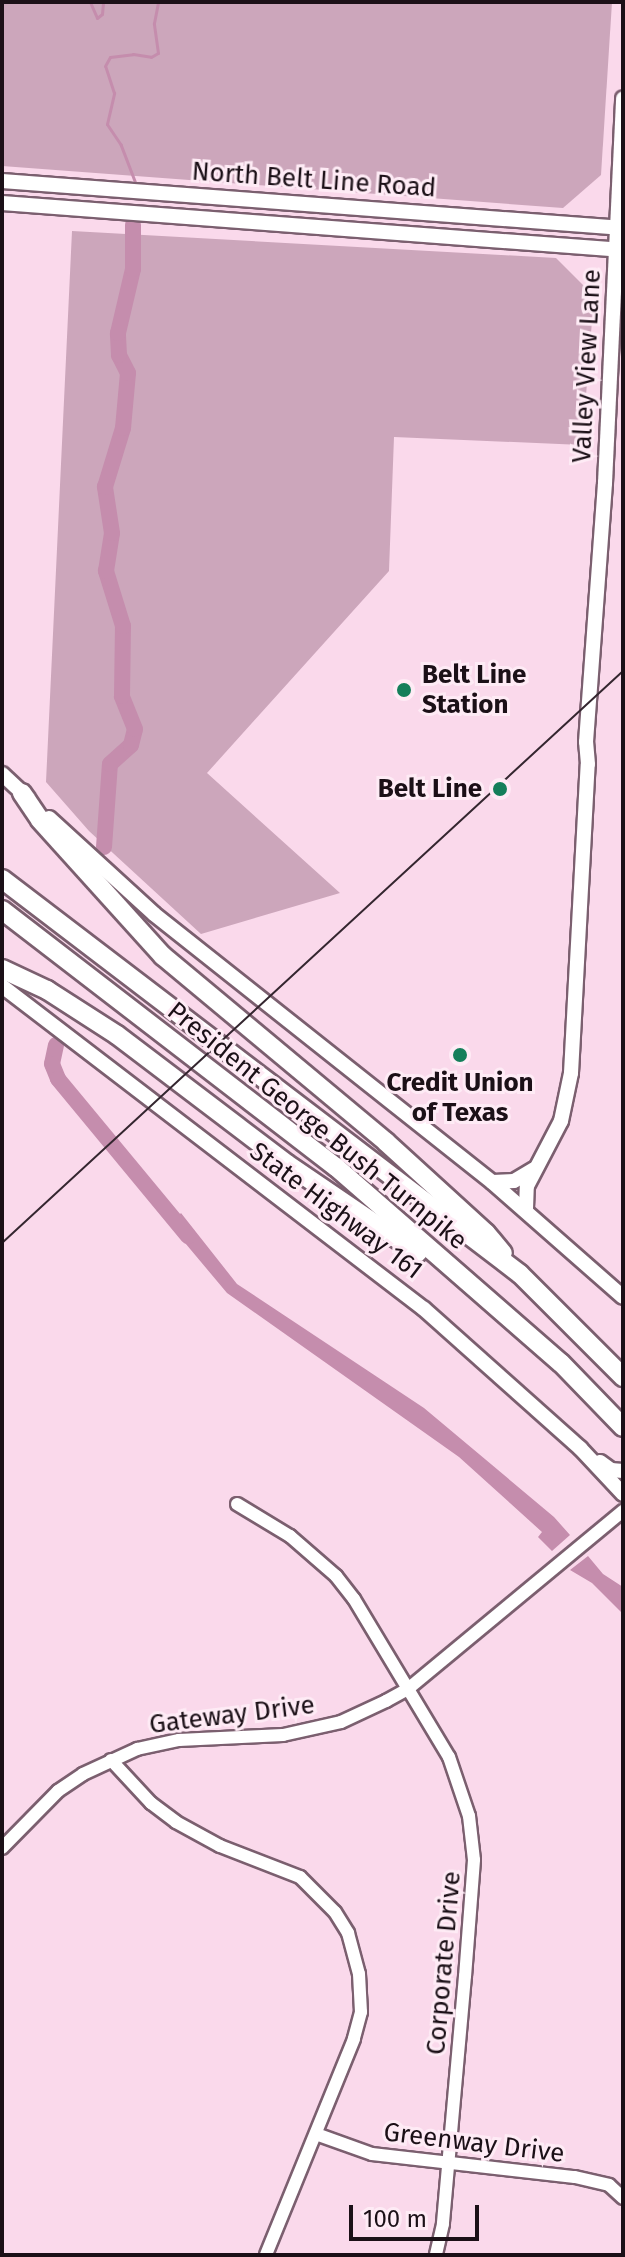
<!DOCTYPE html>
<html>
<head>
<meta charset="utf-8">
<style>
  body { margin:0 }
  #map { position:relative; width:625px; height:2257px; overflow:hidden; background:#fad9eb; font-family:"Fira Sans",sans-serif }
  div>[style] { position:absolute }
  [style*='--x'] { left:calc(var(--x)*1px); top:calc(var(--y)*1px); width:calc(var(--w)*1px); rotate:calc(var(--a)*1deg) }
  .green>* { inset:0; background:#cca6bb }
  .water>* { inset:0; background:#c58dad }
  .stream>* { height:3px; margin:-1.5px; padding:0 1.5px; transform-origin:1.5px; border-radius:1.5px; background:#c58dad }
  .river>* { height:16px; margin:-8px; padding:0 8px; transform-origin:8px; border-radius:8px; background:#c58dad }
  .roads { filter:drop-shadow(2px 0 #7b5f6f) drop-shadow(-2px 0 #7b5f6f) drop-shadow(0 2px #7b5f6f) drop-shadow(0 -2px #7b5f6f) }
  .minor>* { height:12px; margin:-6px; padding:0 6px; transform-origin:6px; border-radius:6px; background:#fff }
  .major>* { height:14px; margin:-7px; padding:0 7px; transform-origin:7px; border-radius:7px; background:#fff }
  .highway>* { height:18px; margin:-9px; padding:0 9px; transform-origin:9px; border-radius:9px; background:#fff }
  .tram>* { height:2px; margin:-1px; padding:0 1px; transform-origin:1px; border-radius:1px; background:#34262f }
  .dots>* { width:22px; height:22px; translate:-50% -50%; box-sizing:border-box; border:4px solid #feebf5; border-radius:50% }
  span { translate:-50% -50%; white-space:nowrap; text-align:center; line-height:1.15; -webkit-text-stroke:6px #feebf5; paint-order:stroke }
  .street-label { font-size:26px; color:#1b1017 }
  .poi-label { font-size:26px; color:#1b1017; font-weight:700 }
  .left { translate:0 -50%; text-align:left }
  .right { translate:-100% -50%; text-align:right }
  .frame { position:absolute; inset:0; border:4px solid #1b1017; pointer-events:none }
  .scale { position:absolute; left:349px; top:2205px; width:130px; height:36px; box-sizing:border-box; border:4px solid #1b1017; border-top:0; padding-left:10px; font-size:24px; line-height:28px; white-space:nowrap; color:#1b1017; -webkit-text-stroke:6px #feebf5; paint-order:stroke }
</style>
</head>
<body>
<div id="map">
  <div class="green">
    <i style="clip-path:polygon(2px 2px,612px 2px,601px 175px,563px 208px,2px 166px)"></i>
    <i style="clip-path:polygon(72px 231px,556px 258px,594px 296px,582px 445px,394px 437px,389px 571px,207px 773px,340px 893px,201px 934px,89px 831px,46px 782px)"></i>
  </div>
  <div class="water">
    <i style="clip-path:polygon(181px 1213px,237px 1284px,424px 1408px,554px 1517px,570px 1535px,552px 1551px,538px 1537px,542px 1532px,459px 1457px,227px 1293px,170px 1225px)"></i>
    <i style="clip-path:polygon(588px 1556px,603px 1574px,623px 1587px,623px 1614px,592px 1583px,570px 1570px)"></i>
  </div>
  <div class="stream">
    <i style="--x:90;--y:2;--w:17;--a:66"></i>
    <i style="--x:97;--y:18;--w:6;--a:-39"></i>
    <i style="--x:102;--y:14;--w:12;--a:-85"></i>
    <i style="--x:135;--y:182;--w:40;--a:-111"></i>
    <i style="--x:121;--y:145;--w:25;--a:-124"></i>
    <i style="--x:107;--y:124;--w:32;--a:-77"></i>
    <i style="--x:114;--y:93;--w:28;--a:-108"></i>
    <i style="--x:105;--y:66;--w:10;--a:-61"></i>
    <i style="--x:110;--y:57;--w:23;--a:-7"></i>
    <i style="--x:133;--y:54;--w:18;--a:9"></i>
    <i style="--x:151;--y:57;--w:8;--a:-30"></i>
    <i style="--x:158;--y:53;--w:30;--a:-98"></i>
    <i style="--x:154;--y:23;--w:21;--a:-79"></i>
  </div>
  <div class="river">
    <i style="--x:104;--y:847;--w:83;--a:-85.9"></i>
    <i style="--x:110;--y:764;--w:28;--a:-42"></i>
    <i style="--x:131;--y:745;--w:16;--a:-76"></i>
    <i style="--x:135;--y:729;--w:35;--a:-112"></i>
    <i style="--x:122;--y:696;--w:70;--a:-89.2"></i>
    <i style="--x:123;--y:626;--w:58;--a:-107.2"></i>
    <i style="--x:106;--y:571;--w:38;--a:-81"></i>
    <i style="--x:112;--y:533;--w:47;--a:-98.7"></i>
    <i style="--x:105;--y:487;--w:62;--a:-73"></i>
    <i style="--x:123;--y:428;--w:55;--a:-84.8"></i>
    <i style="--x:128;--y:373;--w:20;--a:-117"></i>
    <i style="--x:119;--y:355;--w:22;--a:-93"></i>
    <i style="--x:118;--y:333;--w:66;--a:-76.8"></i>
    <i style="--x:133;--y:269;--w:44;--a:-90"></i>
    <i style="--x:56;--y:1045;--w:19;--a:102"></i>
    <i style="--x:52;--y:1064;--w:16;--a:68"></i>
    <i style="--x:58;--y:1079;--w:204;--a:50.4"></i>
  </div>
  <div class="roads">
    <div class="minor">
      <i style="--x:237;--y:1504;--w:62;--a:31.1"></i>
      <i style="--x:290;--y:1536;--w:61;--a:41"></i>
      <i style="--x:336;--y:1576;--w:29;--a:52"></i>
      <i style="--x:354;--y:1599;--w:184;--a:59"></i>
      <i style="--x:449;--y:1757;--w:62;--a:71.3"></i>
      <i style="--x:469;--y:1816;--w:44;--a:83.5"></i>
      <i style="--x:474;--y:1860;--w:116;--a:94.4"></i>
      <i style="--x:465;--y:1976;--w:249;--a:95.1"></i>
      <i style="--x:443;--y:2224;--w:32;--a:103"></i>
      <i style="--x:111;--y:1760;--w:59;--a:47.1"></i>
      <i style="--x:151;--y:1803;--w:31;--a:37"></i>
      <i style="--x:176;--y:1822;--w:50;--a:28.6"></i>
      <i style="--x:220;--y:1846;--w:86;--a:21.2"></i>
      <i style="--x:300;--y:1877;--w:49;--a:45"></i>
      <i style="--x:335;--y:1912;--w:25;--a:58"></i>
      <i style="--x:348;--y:1933;--w:42;--a:75"></i>
      <i style="--x:359;--y:1974;--w:38;--a:87"></i>
      <i style="--x:361;--y:2012;--w:28;--a:105"></i>
      <i style="--x:354;--y:2039;--w:233;--a:112.2"></i>
      <i style="--x:2;--y:1848;--w:80;--a:-45.5"></i>
      <i style="--x:58;--y:1791;--w:30;--a:-34"></i>
      <i style="--x:83;--y:1774;--w:60;--a:-24.8"></i>
      <i style="--x:137;--y:1749;--w:43;--a:-12.1"></i>
      <i style="--x:179;--y:1740;--w:104;--a:-2.8"></i>
      <i style="--x:283;--y:1735;--w:59;--a:-12.6"></i>
      <i style="--x:341;--y:1722;--w:50;--a:-25"></i>
      <i style="--x:386;--y:1701;--w:26;--a:-29"></i>
      <i style="--x:409;--y:1688;--w:278;--a:-39.6"></i>
      <i style="--x:316;--y:2134;--w:59;--a:19.7"></i>
      <i style="--x:372;--y:2154;--w:204;--a:6.5"></i>
      <i style="--x:575;--y:2177;--w:35;--a:13"></i>
      <i style="--x:609;--y:2185;--w:19;--a:43"></i>
    </div>
    <div class="major">
      <i style="--x:2;--y:181;--w:623;--a:4.33"></i>
      <i style="--x:2;--y:203;--w:623;--a:4.33"></i>
      <i style="--x:2;--y:774;--w:35;--a:43"></i>
      <i style="--x:49;--y:818;--w:142;--a:42.4"></i>
      <i style="--x:154;--y:914;--w:431;--a:38.4"></i>
      <i style="--x:492;--y:1182;--w:174;--a:41.3"></i>
      <i style="--x:2;--y:986;--w:531;--a:37.43"></i>
      <i style="--x:424;--y:1309;--w:209;--a:41.7"></i>
      <i style="--x:580;--y:1448;--w:63;--a:46.9"></i>
      <i style="--x:493;--y:1182;--w:21;--a:-3"></i>
      <i style="--x:514;--y:1181;--w:23;--a:-31"></i>
      <i style="--x:526;--y:1209;--w:23;--a:-88"></i>
      <i style="--x:527;--y:1186;--w:73;--a:-62.4"></i>
      <i style="--x:561;--y:1121;--w:49;--a:-78.2"></i>
      <i style="--x:571;--y:1073;--w:309;--a:-86.9"></i>
      <i style="--x:588;--y:764;--w:22;--a:-95"></i>
      <i style="--x:586;--y:742;--w:260;--a:-85.8"></i>
      <i style="--x:605;--y:483;--w:385;--a:-87.3"></i>
      <i style="--x:600;--y:1462;--w:14;--a:36"></i>
      <i style="--x:611;--y:1470;--w:12;--a:5"></i>
    </div>
    <div class="highway">
      <i style="--x:22;--y:793;--w:32;--a:56"></i>
      <i style="--x:40;--y:820;--w:183;--a:47.9"></i>
      <i style="--x:163;--y:956;--w:290;--a:39.8"></i>
      <i style="--x:386;--y:1142;--w:135;--a:42.3"></i>
      <i style="--x:486;--y:1233;--w:26;--a:50"></i>
      <i style="--x:2;--y:879;--w:651;--a:37.33"></i>
      <i style="--x:520;--y:1274;--w:146;--a:45"></i>
      <i style="--x:2;--y:910;--w:421;--a:37.6"></i>
      <i style="--x:336;--y:1167;--w:298;--a:41.1"></i>
      <i style="--x:561;--y:1363;--w:89;--a:45.9"></i>
      <i style="--x:2;--y:969;--w:50;--a:25"></i>
      <i style="--x:47;--y:990;--w:83;--a:32.7"></i>
      <i style="--x:117;--y:1035;--w:213;--a:37.2"></i>
      <i style="--x:287;--y:1164;--w:158;--a:34.2"></i>
    </div>
  </div>
  <div class="tram">
    <i style="--x:2;--y:1243;--w:844;--a:-42.65"></i>
  </div>
  <div class="dots">
    <i style="left:404px;top:690px;background:#147f5a"></i>
    <i style="left:500px;top:789px;background:#147f5a"></i>
    <i style="left:460px;top:1055px;background:#147f5a"></i>
  </div>
  <div class="street-label">
    <span style="left:314px;top:180px;rotate:4deg">North Belt Line Road</span>
    <span style="left:587px;top:366px;rotate:-87deg">Valley View Lane</span>
    <span style="left:317px;top:1126px;rotate:39deg">President George Bush Turnpike</span>
    <span style="left:336px;top:1211px;rotate:37deg">State Highway 161</span>
    <span style="left:232px;top:1715px;rotate:-7deg">Gateway Drive</span>
    <span style="left:444px;top:1963px;rotate:-85deg">Corporate Drive</span>
    <span style="left:474px;top:2143px;rotate:7deg">Greenway Drive</span>
  </div>
  <div class="poi-label">
    <span class="left" style="left:422px;top:690px">Belt Line<br>Station</span>
    <span class="right" style="left:482px;top:789px">Belt Line</span>
    <span style="left:460px;top:1098px">Credit Union<br>of Texas</span>
  </div>
  <div class="frame"></div>
  <div class="scale">100 m</div>
</div>
</body>
</html>
